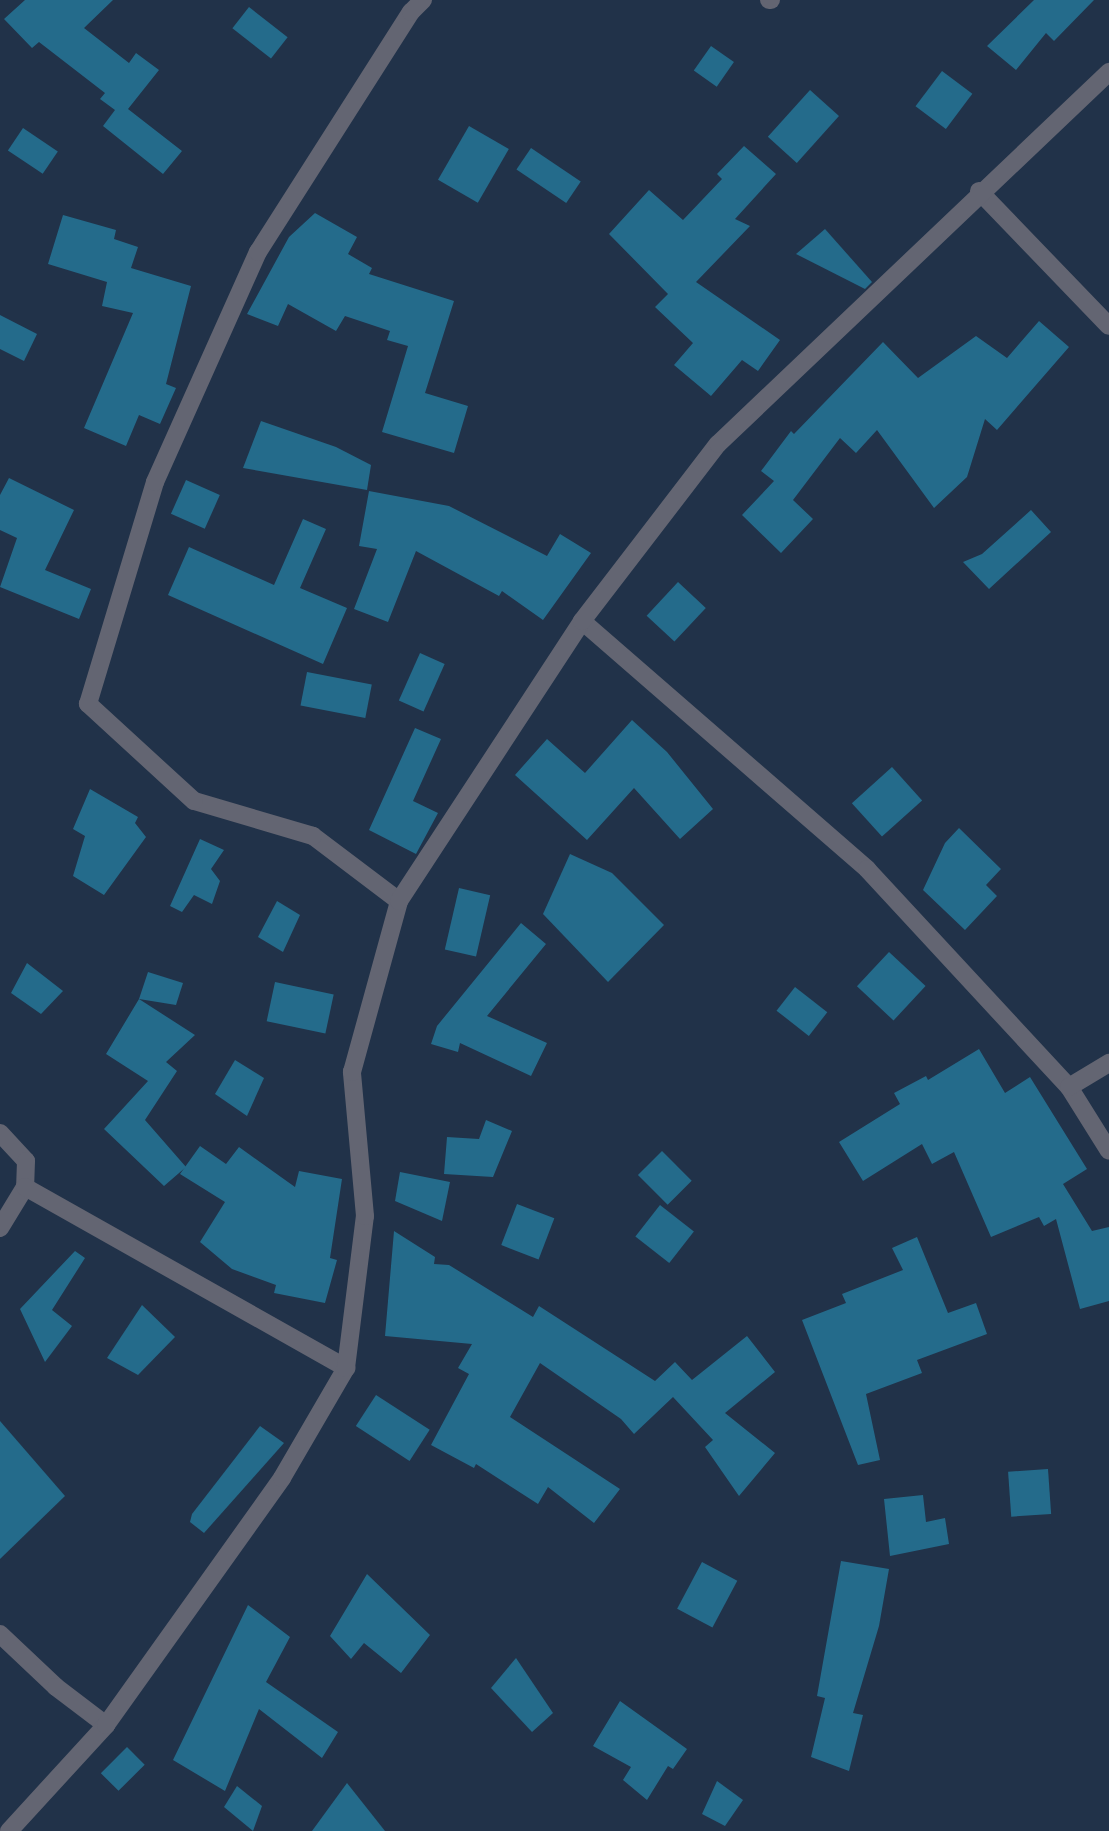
<!DOCTYPE html>
<html>
<head>
<meta charset="utf-8">
<style>
  body { margin:0 }
  #map { position:relative; width:1109px; height:1831px; overflow:hidden; background:#213249; font-family:"Libre Baskerville",serif }
  div>[style] { position:absolute }
  [style*='--x'] { left:calc(var(--x)*1px); top:calc(var(--y)*1px); width:calc(var(--w)*1px); rotate:calc(var(--a)*1deg) }
  .building>* { inset:0; background:#246b8b; transform-origin:0 0 }
  .minor>* { height:18px; margin:-9px; padding:0 9px; transform-origin:9px; border-radius:9px; background:#636572 }
  span { translate:-50% -50%; white-space:nowrap; text-align:center; line-height:1.15; -webkit-text-stroke:5px #213249; paint-order:stroke }
</style>
</head>
<body>
<div id="map">
  <div class="building">
    <i style="clip-path:polygon(25px 0,113px 0,84px 28px,129px 63px,136px 53px,159px 70px,128px 109px,182px 151px,163px 174px,103px 126px,115px 110px,100px 99px,105px 93px,39px 42px,32px 48px,4px 19px)"></i>
    <i style="clip-path:polygon(1034px 0,1094px 0,1054px 41px,1046px 33px,1016px 70px,987px 46px)"></i>
    <i style="left:249px;top:7px;width:49px;height:27px;rotate:38deg"></i>
    <i style="left:711px;top:46px;width:28px;height:30px;rotate:35deg"></i>
    <i style="left:942px;top:71px;width:38px;height:44px;rotate:37deg"></i>
    <i style="left:810px;top:90px;width:39px;height:63px;rotate:42deg"></i>
    <i style="left:469px;top:126px;width:46px;height:62px;rotate:30deg"></i>
    <i style="left:23px;top:128px;width:42px;height:27px;rotate:34deg"></i>
    <i style="clip-path:polygon(744px 146px,776px 174px,735px 219px,750px 226px,696px 282px,780px 340px,758px 371px,742px 360px,711px 396px,674px 365px,693px 343px,655px 307px,668px 294px,609px 234px,649px 190px,683px 220px,722px 179px,717px 174px)"></i>
    <i style="left:531px;top:148px;width:60px;height:26px;rotate:34deg"></i>
    <i style="clip-path:polygon(315px 213px,357px 237px,348px 254px,372px 268px,369px 274px,454px 301px,425px 393px,468px 406px,454px 453px,382px 432px,408px 346px,387px 340px,390px 331px,345px 316px,336px 331px,288px 304px,278px 326px,247px 314px,289px 237px)"></i>
    <i style="clip-path:polygon(63px 215px,116px 230px,114px 239px,138px 247px,131px 268px,191px 286px,166px 384px,176px 388px,160px 424px,139px 415px,126px 446px,84px 428px,133px 313px,102px 306px,107px 282px,48px 264px)"></i>
    <i style="clip-path:polygon(825px 229px,872px 282px,865px 289px,796px 254px)"></i>
    <i style="clip-path:polygon(0 315px,37px 334px,24px 361px,0 349px)"></i>
    <i style="clip-path:polygon(1039px 321px,1069px 347px,997px 430px,985px 419px,967px 477px,934px 508px,877px 430px,856px 453px,840px 438px,793px 500px,813px 519px,781px 553px,742px 515px,774px 481px,761px 471px,791px 431px,794px 434px,883px 342px,918px 378px,976px 336px,1007px 358px)"></i>
    <i style="clip-path:polygon(261px 421px,336px 447px,371px 465px,367px 490px,243px 468px)"></i>
    <i style="clip-path:polygon(9px 478px,74px 510px,45px 570px,91px 589px,79px 619px,0 587px,17px 538px,0 530px,0 495px)"></i>
    <i style="left:186px;top:480px;width:37px;height:37px;rotate:24deg"></i>
    <i style="clip-path:polygon(369px 491px,449px 506px,547px 556px,560px 534px,591px 553px,543px 620px,502px 591px,499px 596px,416px 551px,388px 622px,354px 609px,377px 549px,359px 546px)"></i>
    <i style="clip-path:polygon(1031px 510px,1051px 532px,989px 589px,963px 562px,982px 554px)"></i>
    <i style="clip-path:polygon(303px 519px,326px 529px,300px 588px,347px 608px,323px 664px,168px 595px,189px 547px,274px 585px)"></i>
    <i style="left:678px;top:582px;width:38px;height:46px;rotate:43deg"></i>
    <i style="left:420px;top:653px;width:27px;height:52px;rotate:24deg"></i>
    <i style="left:307px;top:672px;width:66px;height:34px;rotate:11deg"></i>
    <i style="clip-path:polygon(632px 720px,667px 752px,713px 809px,680px 839px,634px 788px,587px 840px,515px 775px,547px 739px,585px 773px)"></i>
    <i style="clip-path:polygon(415px 728px,441px 739px,413px 801px,438px 813px,416px 854px,369px 830px)"></i>
    <i style="left:892px;top:767px;width:45px;height:54px;rotate:48deg"></i>
    <i style="clip-path:polygon(90px 789px,138px 817px,135px 823px,146px 837px,104px 895px,73px 876px,85px 836px,73px 829px)"></i>
    <i style="clip-path:polygon(959px 828px,1001px 869px,986px 885px,997px 896px,965px 930px,923px 890px,945px 843px)"></i>
    <i style="clip-path:polygon(200px 839px,224px 850px,211px 869px,220px 881px,212px 904px,194px 895px,182px 912px,170px 906px)"></i>
    <i style="clip-path:polygon(570px 854px,612px 873px,664px 925px,608px 982px,543px 914px)"></i>
    <i style="left:459px;top:888px;width:32px;height:63px;rotate:13deg"></i>
    <i style="clip-path:polygon(277px 901px,300px 915px,283px 952px,258px 937px)"></i>
    <i style="clip-path:polygon(521px 923px,546px 944px,487px 1016px,547px 1043px,531px 1076px,460px 1043px,458px 1052px,431px 1044px,437px 1026px)"></i>
    <i style="left:889px;top:952px;width:50px;height:47px;rotate:43deg"></i>
    <i style="clip-path:polygon(27px 963px,63px 991px,41px 1014px,11px 993px)"></i>
    <i style="clip-path:polygon(148px 972px,183px 983px,176px 1005px,139px 999px)"></i>
    <i style="left:275px;top:982px;width:60px;height:40px;rotate:12deg"></i>
    <i style="left:795px;top:987px;width:41px;height:30px;rotate:38deg"></i>
    <i style="clip-path:polygon(139px 999px,195px 1035px,166px 1062px,177px 1071px,145px 1120px,186px 1167px,164px 1186px,104px 1129px,148px 1081px,106px 1054px)"></i>
    <i style="clip-path:polygon(979px 1049px,1005px 1093px,1030px 1077px,1087px 1169px,1063px 1184px,1092px 1231px,1109px 1227px,1109px 1301px,1080px 1309px,1056px 1219px,1044px 1226px,1039px 1217px,991px 1237px,954px 1152px,932px 1164px,922px 1144px,863px 1181px,839px 1142px,900px 1104px,894px 1093px,926px 1076px,928px 1080px)"></i>
    <i style="clip-path:polygon(235px 1060px,264px 1078px,247px 1116px,215px 1094px)"></i>
    <i style="clip-path:polygon(486px 1120px,512px 1131px,493px 1177px,444px 1174px,447px 1137px,479px 1139px)"></i>
    <i style="clip-path:polygon(200px 1146px,226px 1164px,239px 1147px,295px 1187px,299px 1171px,342px 1179px,330px 1258px,337px 1260px,325px 1303px,274px 1293px,276px 1285px,232px 1269px,200px 1242px,225px 1202px,180px 1174px)"></i>
    <i style="left:662px;top:1151px;width:42px;height:34px;rotate:45deg"></i>
    <i style="clip-path:polygon(400px 1172px,450px 1182px,442px 1221px,395px 1201px)"></i>
    <i style="left:517px;top:1204px;width:40px;height:44px;rotate:21deg"></i>
    <i style="left:660px;top:1205px;width:43px;height:40px;rotate:38deg"></i>
    <i style="clip-path:polygon(394px 1231px,435px 1257px,434px 1264px,449px 1265px,533px 1317px,539px 1306px,655px 1381px,675px 1362px,692px 1380px,747px 1336px,775px 1372px,725px 1413px,775px 1453px,739px 1496px,705px 1447px,713px 1440px,673px 1397px,634px 1434px,621px 1419px,540px 1363px,510px 1417px,620px 1489px,594px 1523px,548px 1487px,538px 1504px,476px 1464px,474px 1468px,431px 1445px,469px 1374px,458px 1368px,472px 1344px,385px 1336px)"></i>
    <i style="clip-path:polygon(917px 1237px,948px 1313px,976px 1303px,987px 1334px,917px 1360px,922px 1373px,866px 1394px,880px 1460px,858px 1465px,802px 1320px,846px 1303px,842px 1294px,903px 1270px,892px 1248px)"></i>
    <i style="clip-path:polygon(75px 1251px,85px 1258px,52px 1310px,72px 1326px,45px 1362px,20px 1309px)"></i>
    <i style="clip-path:polygon(142px 1305px,175px 1337px,138px 1375px,107px 1358px)"></i>
    <i style="left:376px;top:1395px;width:64px;height:37px;rotate:33deg"></i>
    <i style="clip-path:polygon(0 1421px,65px 1496px,0 1559px)"></i>
    <i style="clip-path:polygon(260px 1426px,284px 1443px,204px 1533px,190px 1522px,192px 1514px)"></i>
    <i style="left:1048px;top:1469px;width:45px;height:40px;rotate:86deg"></i>
    <i style="clip-path:polygon(923px 1495px,926px 1522px,945px 1518px,949px 1544px,890px 1556px,884px 1499px)"></i>
    <i style="clip-path:polygon(841px 1561px,889px 1569px,879px 1626px,853px 1713px,863px 1715px,849px 1771px,811px 1757px,825px 1698px,817px 1696px)"></i>
    <i style="left:702px;top:1562px;width:40px;height:53px;rotate:28deg"></i>
    <i style="clip-path:polygon(367px 1574px,430px 1635px,401px 1673px,364px 1643px,351px 1659px,330px 1636px)"></i>
    <i style="clip-path:polygon(248px 1605px,290px 1637px,266px 1682px,338px 1732px,322px 1758px,259px 1709px,225px 1791px,173px 1760px)"></i>
    <i style="clip-path:polygon(516px 1658px,553px 1713px,532px 1732px,491px 1688px)"></i>
    <i style="clip-path:polygon(620px 1701px,687px 1749px,673px 1769px,668px 1766px,647px 1800px,623px 1780px,631px 1767px,593px 1746px)"></i>
    <i style="left:127px;top:1747px;width:25px;height:37px;rotate:45deg"></i>
    <i style="clip-path:polygon(717px 1781px,743px 1800px,725px 1826px,702px 1814px)"></i>
    <i style="clip-path:polygon(347px 1783px,385px 1831px,312px 1831px)"></i>
    <i style="clip-path:polygon(237px 1786px,262px 1806px,253px 1831px,224px 1807px)"></i>
  </div>
  <div class="minor">
    <i style="--x:769;--y:0;--w:2;--a:0"></i>
    <i style="--x:979;--y:191;--w:187;--a:46.1"></i>
    <i style="--x:582;--y:621;--w:378;--a:41"></i>
    <i style="--x:867;--y:869;--w:297;--a:47.2"></i>
    <i style="--x:1069;--y:1087;--w:75;--a:58"></i>
    <i style="--x:399;--y:901;--w:108;--a:-142.9"></i>
    <i style="--x:313;--y:836;--w:124;--a:-163.6"></i>
    <i style="--x:194;--y:801;--w:144;--a:-137.5"></i>
    <i style="--x:88;--y:704;--w:232;--a:-73.2"></i>
    <i style="--x:155;--y:482;--w:252;--a:-65.9"></i>
    <i style="--x:258;--y:252;--w:285;--a:-57.5"></i>
    <i style="--x:411;--y:12;--w:17;--a:-45"></i>
    <i style="--x:1069;--y:1087;--w:47;--a:-31"></i>
    <i style="--x:0;--y:1133;--w:38;--a:47"></i>
    <i style="--x:26;--y:1161;--w:26;--a:92"></i>
    <i style="--x:25;--y:1187;--w:48;--a:121.4"></i>
    <i style="--x:25;--y:1187;--w:369;--a:29.4"></i>
    <i style="--x:0;--y:1634;--w:77;--a:43.4"></i>
    <i style="--x:56;--y:1687;--w:63;--a:37.2"></i>
    <i style="--x:9;--y:1831;--w:144;--a:-47.5"></i>
    <i style="--x:106;--y:1725;--w:303;--a:-54.5"></i>
    <i style="--x:282;--y:1478;--w:127;--a:-59.8"></i>
    <i style="--x:346;--y:1368;--w:153;--a:-82.9"></i>
    <i style="--x:365;--y:1216;--w:145;--a:-95.2"></i>
    <i style="--x:352;--y:1072;--w:177;--a:-74.6"></i>
    <i style="--x:399;--y:901;--w:334;--a:-56.8"></i>
    <i style="--x:582;--y:621;--w:223;--a:-52.5"></i>
    <i style="--x:718;--y:444;--w:540;--a:-43.57"></i>
  </div>
</div>
</body>
</html>
